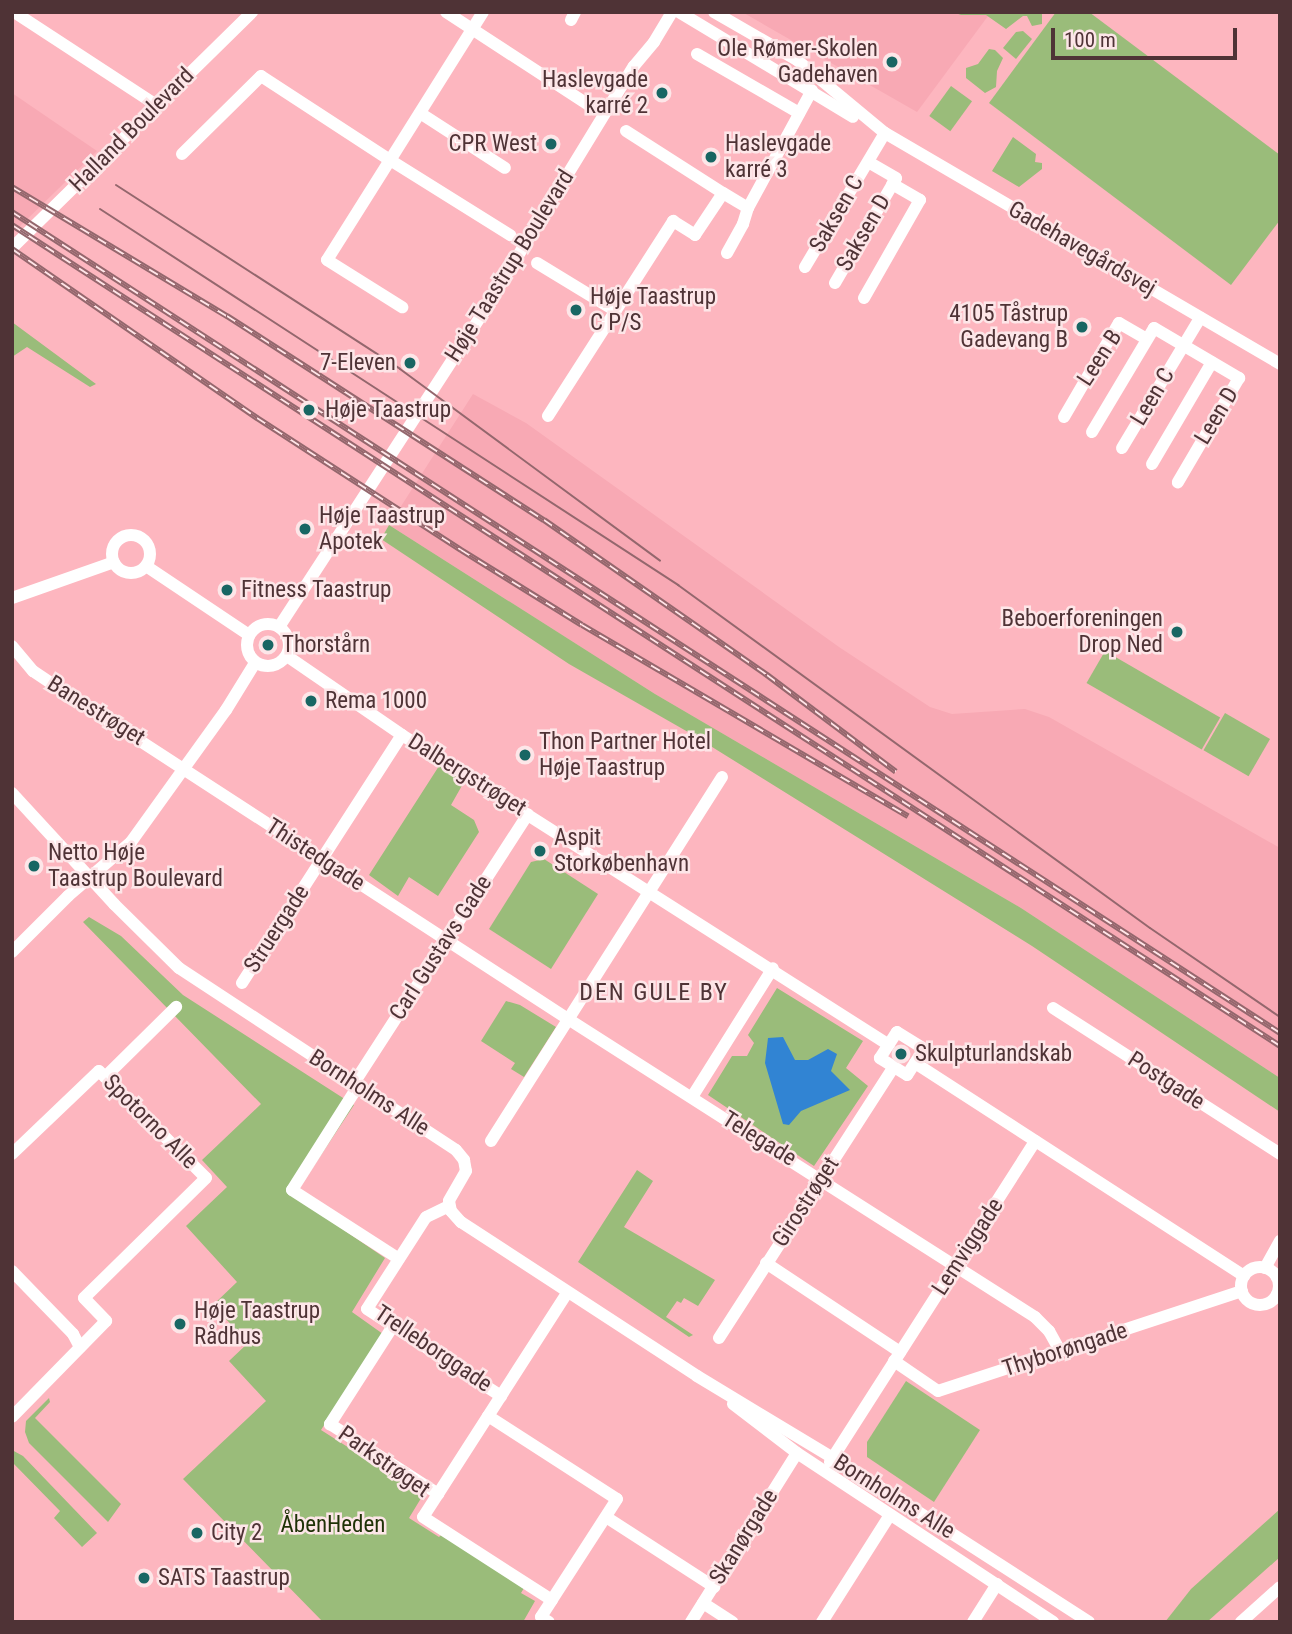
<!DOCTYPE html>
<html>
<head>
<meta charset="utf-8">
<style>
  body { margin:0 }
  #map { position:relative; width:1292px; height:1634px; overflow:hidden; background:#fdb6bf; font-family:"Roboto Condensed",sans-serif }
  div>[style] { position:absolute }
  [style*='--x'] { left:calc(var(--x)*1px); top:calc(var(--y)*1px); width:calc(var(--w)*1px); rotate:calc(var(--a)*1deg) }
  .built>* { inset:0; background:#f8a9b4 }
  .green>* { inset:0; background:#9abc7a; transform-origin:0 0 }
  .water>* { inset:0; background:#3184d3 }
  .minor>* { height:12px; margin:-6px; padding:0 6px; transform-origin:6px; border-radius:6px; background:#fff }
  .minor>.ring { margin:-6px; padding:0; box-sizing:content-box; background:none; border:12px solid #fff; border-radius:50% }
  .tram>* { height:2px; margin:-1px; padding:0 1px; transform-origin:1px; border-radius:1px; background:#94676d }
  .rail>* { height:6px; margin-top:-3px; transform-origin:0; background:repeating-linear-gradient(90deg,#fde6e8 0 10px,#94676d 0 20px); box-sizing:border-box; border-block:2px solid #94676d }
  .dots>* { width:19px; height:19px; translate:-50% -50%; box-sizing:border-box; border:4px solid #fde6e8; border-radius:50% }
  span { translate:-50% -50%; white-space:nowrap; text-align:center; line-height:1.15; -webkit-text-stroke:5px #fde6e8; paint-order:stroke }
  .poi-label { font-size:23px; color:#4f3336 }
  .right { translate:-100% -50%; text-align:right }
  .left { translate:0 -50%; text-align:left }
  .street-label { font-size:23px; color:#4f3336 }
  .park-label { font-size:23px; color:#1e3106 }
  .neighbourhood-label { font-size:24px; color:#4f3336; letter-spacing:2px }
  .frame { position:absolute; inset:0; border:14px solid #4f3336; pointer-events:none }
  .scale { position:absolute; left:1051px; top:28px; width:186px; height:32px; box-sizing:border-box; border:4px solid #4f3336; border-top:0; padding-left:9px; font-size:21px; line-height:24px; white-space:nowrap; color:#4f3336; -webkit-text-stroke:5px #fde6e8; paint-order:stroke }
</style>
</head>
<body>
<div id="map">
  <div class="built">
    <i style="clip-path:polygon(742px 12px,991px 12px,917px 112px)"></i>
    <i style="clip-path:polygon(12px 93px,97px 151px,12px 234px)"></i>
    <i style="clip-path:polygon(473px 394px,526px 423px,839px 647px,930px 707px,952px 714px,1025px 709px,1049px 717px,1280px 848px,1280px 1078px,1021px 908px,655px 694px,389px 525px)"></i>
  </div>
  <div class="green">
    <i style="clip-path:polygon(953px 12px,1042px 12px,1042px 24px,1032px 26px,1027px 16px,1023px 16px,1006px 29px,986px 15px,961px 15px)"></i>
    <i style="clip-path:polygon(1056px 12px,1089px 12px,1280px 155px,1280px 220px,1231px 285px,989px 103px)"></i>
    <i style="clip-path:polygon(1023px 31px,1032px 39px,1016px 59px,1003px 48px,1016px 32px)"></i>
    <i style="clip-path:polygon(989px 49px,995px 50px,1003px 58px,997px 71px,996px 87px,985px 93px,966px 78px,966px 68px,978px 64px)"></i>
    <i style="left:951px;top:86px;width:26px;height:37px;rotate:36deg"></i>
    <i style="clip-path:polygon(1013px 137px,1036px 154px,1035px 162px,1042px 163px,1042px 169px,1019px 187px,992px 171px)"></i>
    <i style="clip-path:polygon(12px 322px,96px 384px,90px 387px,27px 347px,12px 357px)"></i>
    <i style="clip-path:polygon(389px 525px,655px 694px,1021px 908px,1280px 1078px,1280px 1112px,1032px 946px,688px 732px,569px 664px,381px 539px)"></i>
    <i style="left:1105px;top:651px;width:133px;height:37px;rotate:30deg"></i>
    <i style="left:1225px;top:713px;width:52px;height:43px;rotate:30deg"></i>
    <i style="clip-path:polygon(439px 766px,464px 782px,451px 805px,474px 820px,479px 832px,438px 896px,409px 877px,398px 896px,369px 875px)"></i>
    <i style="clip-path:polygon(544px 859px,598px 894px,551px 969px,489px 929px,531px 862px)"></i>
    <i style="clip-path:polygon(89px 917px,121px 936px,183px 995px,354px 1105px,294px 1196px,385px 1258px,352px 1312px,383px 1334px,321px 1430px,354px 1451px,358px 1446px,407px 1477px,404px 1483px,423px 1495px,409px 1518px,439px 1537px,442px 1534px,524px 1588px,521px 1593px,535px 1601px,523px 1622px,323px 1622px,183px 1479px,266px 1401px,229px 1361px,248px 1343px,213px 1305px,237px 1282px,186px 1226px,227px 1187px,202px 1160px,261px 1104px,83px 922px)"></i>
    <i style="clip-path:polygon(777px 988px,863px 1041px,846px 1068px,868px 1086px,814px 1166px,708px 1095px,732px 1056px,747px 1056px,754px 1043px,748px 1035px)"></i>
    <i style="clip-path:polygon(506px 1001px,520px 1005px,556px 1027px,524px 1077px,511px 1069px,515px 1063px,481px 1041px)"></i>
    <i style="clip-path:polygon(637px 1170px,653px 1181px,624px 1227px,715px 1280px,698px 1306px,684px 1298px,681px 1303px,677px 1301px,666px 1317px,693px 1335px,689px 1337px,578px 1262px)"></i>
    <i style="clip-path:polygon(906px 1381px,980px 1430px,934px 1502px,867px 1457px,867px 1442px)"></i>
    <i style="clip-path:polygon(49px 1398px,50px 1402px,35px 1418px,121px 1504px,108px 1522px,29px 1443px,25px 1432px,26px 1421px)"></i>
    <i style="clip-path:polygon(12px 1450px,23px 1456px,97px 1533px,82px 1547px,54px 1518px,60px 1511px,12px 1462px)"></i>
    <i style="clip-path:polygon(1280px 1509px,1280px 1557px,1207px 1622px,1165px 1622px,1191px 1589px)"></i>
  </div>
  <div class="water">
    <i style="clip-path:polygon(783px 1037px,795px 1060px,808px 1060px,828px 1049px,837px 1054px,831px 1071px,850px 1090px,801px 1111px,789px 1125px,783px 1124px,765px 1063px,768px 1038px)"></i>
  </div>
  <div class="minor">
    <i style="--x:14;--y:12;--w:170;--a:33.2"></i>
    <i style="--x:446;--y:12;--w:174;--a:33.1"></i>
    <i style="--x:483;--y:12;--w:175;--a:122.1"></i>
    <i style="--x:390;--y:160;--w:142;--a:32"></i>
    <i style="--x:679;--y:12;--w:203;--a:31.1"></i>
    <i style="--x:714;--y:12;--w:96;--a:30"></i>
    <i style="--x:797;--y:60;--w:114;--a:39.7"></i>
    <i style="--x:885;--y:133;--w:458;--a:30.3"></i>
    <i style="--x:571;--y:20;--w:9;--a:-63"></i>
    <i style="--x:697;--y:54;--w:118;--a:30"></i>
    <i style="--x:420;--y:113;--w:101;--a:32.9"></i>
    <i style="--x:626;--y:131;--w:115;--a:32.6"></i>
    <i style="--x:182;--y:154;--w:111;--a:-44.6"></i>
    <i style="--x:261;--y:76;--w:154;--a:33.1"></i>
    <i style="--x:390;--y:160;--w:118;--a:122.2"></i>
    <i style="--x:327;--y:260;--w:89;--a:32.1"></i>
    <i style="--x:12;--y:248;--w:337;--a:-44.5"></i>
    <i style="--x:727;--y:253;--w:33;--a:-61"></i>
    <i style="--x:743;--y:224;--w:17;--a:-73"></i>
    <i style="--x:537;--y:263;--w:92;--a:31.3"></i>
    <i style="--x:805;--y:267;--w:156;--a:-59.2"></i>
    <i style="--x:835;--y:283;--w:121;--a:-59.8"></i>
    <i style="--x:896;--y:178;--w:32;--a:-150"></i>
    <i style="--x:864;--y:298;--w:113;--a:-60.3"></i>
    <i style="--x:920;--y:200;--w:32;--a:-150"></i>
    <i style="--x:548;--y:416;--w:232;--a:-57.3"></i>
    <i style="--x:673;--y:221;--w:26;--a:32"></i>
    <i style="--x:695;--y:235;--w:50;--a:-56.3"></i>
    <i style="--x:723;--y:193;--w:29;--a:31"></i>
    <i style="--x:748;--y:208;--w:134;--a:-61.5"></i>
    <i style="--x:1064;--y:417;--w:109;--a:-59.7"></i>
    <i style="--x:1119;--y:323;--w:32;--a:30"></i>
    <i style="--x:1092;--y:432;--w:121;--a:-59.2"></i>
    <i style="--x:1154;--y:328;--w:99;--a:30.5"></i>
    <i style="--x:1239;--y:378;--w:121;--a:120.4"></i>
    <i style="--x:1122;--y:448;--w:152;--a:-59"></i>
    <i style="--x:1152;--y:464;--w:118;--a:-59.5"></i>
    <i class="ring" style="left:112px;top:535px;width:26px;height:26px"></i>
    <i style="--x:146;--y:566;--w:124;--a:33.8"></i>
    <i style="--x:12;--y:598;--w:108;--a:-19.4"></i>
    <i class="ring" style="left:247px;top:624px;width:30px;height:30px"></i>
    <i style="--x:279;--y:627;--w:374;--a:-57"></i>
    <i style="--x:483;--y:313;--w:289;--a:-58.6"></i>
    <i style="--x:634;--y:66;--w:31;--a:-50"></i>
    <i style="--x:654;--y:42;--w:35;--a:-59"></i>
    <i style="--x:12;--y:646;--w:33;--a:50"></i>
    <i style="--x:33;--y:671;--w:22;--a:34"></i>
    <i style="--x:51;--y:683;--w:617;--a:33.02"></i>
    <i style="--x:568;--y:1019;--w:554;--a:32.54"></i>
    <i style="--x:1035;--y:1317;--w:20;--a:45"></i>
    <i style="--x:1049;--y:1331;--w:23;--a:61"></i>
    <i style="--x:287;--y:656;--w:140;--a:34.5"></i>
    <i style="--x:402;--y:735;--w:577;--a:32.48"></i>
    <i style="--x:12;--y:793;--w:151;--a:47.4"></i>
    <i style="--x:114;--y:904;--w:91;--a:44.6"></i>
    <i style="--x:179;--y:968;--w:331;--a:33.3"></i>
    <i style="--x:456;--y:1150;--w:13;--a:51"></i>
    <i style="--x:464;--y:1160;--w:11;--a:80"></i>
    <i style="--x:466;--y:1171;--w:34;--a:120"></i>
    <i style="--x:449;--y:1201;--w:10;--a:79"></i>
    <i style="--x:451;--y:1211;--w:15;--a:48"></i>
    <i style="--x:461;--y:1222;--w:282;--a:33.1"></i>
    <i style="--x:697;--y:1376;--w:192;--a:31.1"></i>
    <i style="--x:861;--y:1475;--w:271;--a:32.8"></i>
    <i style="--x:12;--y:952;--w:79;--a:-45"></i>
    <i style="--x:68;--y:896;--w:83;--a:-40.6"></i>
    <i style="--x:131;--y:842;--w:163;--a:-54.3"></i>
    <i style="--x:226;--y:710;--w:55;--a:-58.3"></i>
    <i style="--x:242;--y:983;--w:295;--a:-57.2"></i>
    <i style="--x:1053;--y:1008;--w:270;--a:32.7"></i>
    <i style="--x:897;--y:1032;--w:32;--a:32"></i>
    <i style="--x:924;--y:1049;--w:31;--a:123"></i>
    <i style="--x:907;--y:1075;--w:32;--a:-148"></i>
    <i style="--x:880;--y:1058;--w:31;--a:-57"></i>
    <i style="--x:915;--y:1063;--w:392;--a:32.9"></i>
    <i style="--x:105;--y:1077;--w:100;--a:-44.6"></i>
    <i style="--x:354;--y:1083;--w:320;--a:-57.1"></i>
    <i style="--x:358;--y:1086;--w:123;--a:122.4"></i>
    <i style="--x:292;--y:1190;--w:127;--a:32.8"></i>
    <i style="--x:692;--y:1097;--w:152;--a:-57.9"></i>
    <i style="--x:491;--y:1141;--w:431;--a:-57.6"></i>
    <i style="--x:12;--y:1154;--w:120;--a:-43.7"></i>
    <i style="--x:99;--y:1071;--w:151;--a:45"></i>
    <i style="--x:206;--y:1178;--w:171;--a:135.5"></i>
    <i style="--x:84;--y:1298;--w:32;--a:46"></i>
    <i style="--x:106;--y:1321;--w:134;--a:134.4"></i>
    <i style="--x:449;--y:1206;--w:25;--a:154"></i>
    <i style="--x:426;--y:1217;--w:109;--a:122.7"></i>
    <i style="--x:367;--y:1309;--w:160;--a:33"></i>
    <i style="--x:766;--y:1263;--w:161;--a:33.6"></i>
    <i class="ring" style="left:1241px;top:1267px;width:26px;height:26px"></i>
    <i style="--x:1265;--y:1268;--w:31;--a:-61"></i>
    <i style="--x:12;--y:1271;--w:88;--a:45.9"></i>
    <i style="--x:73;--y:1334;--w:15;--a:62"></i>
    <i style="--x:393;--y:1326;--w:117;--a:122.7"></i>
    <i style="--x:330;--y:1424;--w:129;--a:32.9"></i>
    <i style="--x:438;--y:1494;--w:27;--a:123"></i>
    <i style="--x:423;--y:1517;--w:153;--a:32.8"></i>
    <i style="--x:552;--y:1600;--w:20;--a:123"></i>
    <i style="--x:541;--y:1617;--w:9;--a:32"></i>
    <i style="--x:719;--y:1338;--w:323;--a:-57.2"></i>
    <i style="--x:894;--y:1361;--w:53;--a:34.3"></i>
    <i style="--x:938;--y:1391;--w:320;--a:-18.2"></i>
    <i style="--x:733;--y:1404;--w:81;--a:37.4"></i>
    <i style="--x:797;--y:1453;--w:307;--a:33.4"></i>
    <i style="--x:488;--y:1416;--w:153;--a:32.8"></i>
    <i style="--x:617;--y:1499;--w:120;--a:122.8"></i>
    <i style="--x:830;--y:1462;--w:381;--a:-57.4"></i>
    <i style="--x:438;--y:1494;--w:239;--a:-57.3"></i>
    <i style="--x:606;--y:1517;--w:129;--a:32.9"></i>
    <i style="--x:703;--y:1603;--w:35;--a:33"></i>
    <i style="--x:691;--y:1622;--w:199;--a:-57.9"></i>
    <i style="--x:822;--y:1622;--w:127;--a:-57.6"></i>
    <i style="--x:973;--y:1622;--w:45;--a:-57.7"></i>
    <i style="--x:1241;--y:1622;--w:52;--a:-41.9"></i>
  </div>
  <div class="tram">
    <i style="--x:116;--y:185;--w:338;--a:32.9"></i>
    <i style="--x:400;--y:369;--w:323;--a:36.4"></i>
    <i style="--x:100;--y:209;--w:690;--a:33.04"></i>
    <i style="--x:678;--y:585;--w:583;--a:36.01"></i>
    <i style="--x:1150;--y:928;--w:158;--a:34.4"></i>
  </div>
  <div class="rail">
    <i style="--x:12;--y:187;--w:251;--a:31"></i>
    <i style="--x:227;--y:316;--w:377;--a:32.8"></i>
    <i style="--x:544;--y:520;--w:272;--a:34.8"></i>
    <i style="--x:767;--y:675;--w:161;--a:36.9"></i>
    <i style="--x:12;--y:212;--w:1511;--a:32.92"></i>
    <i style="--x:12;--y:225;--w:1511;--a:32.92"></i>
    <i style="--x:12;--y:249;--w:298;--a:34.6"></i>
    <i style="--x:257;--y:418;--w:243;--a:32.9"></i>
    <i style="--x:461;--y:550;--w:142;--a:31.8"></i>
    <i style="--x:582;--y:625;--w:378;--a:30.4"></i>
  </div>
  <div class="dots">
    <i style="left:892px;top:62px;background:#186663"></i>
    <i style="left:662px;top:93px;background:#186663"></i>
    <i style="left:551px;top:144px;background:#186663"></i>
    <i style="left:711px;top:157px;background:#186663"></i>
    <i style="left:576px;top:310px;background:#186663"></i>
    <i style="left:1082px;top:327px;background:#186663"></i>
    <i style="left:410px;top:363px;background:#186663"></i>
    <i style="left:309px;top:410px;background:#186663"></i>
    <i style="left:305px;top:529px;background:#186663"></i>
    <i style="left:227px;top:590px;background:#186663"></i>
    <i style="left:1177px;top:632px;background:#186663"></i>
    <i style="left:268px;top:645px;background:#186663"></i>
    <i style="left:311px;top:701px;background:#186663"></i>
    <i style="left:525px;top:755px;background:#186663"></i>
    <i style="left:540px;top:851px;background:#186663"></i>
    <i style="left:34px;top:866px;background:#186663"></i>
    <i style="left:901px;top:1054px;background:#186663"></i>
    <i style="left:180px;top:1324px;background:#186663"></i>
    <i style="left:197px;top:1533px;background:#186663"></i>
    <i style="left:144px;top:1578px;background:#186663"></i>
  </div>
  <div class="poi-label">
    <span class="right" style="left:878px;top:62px">Ole Rømer-Skolen<br>Gadehaven</span>
    <span class="right" style="left:648px;top:93px">Haslevgade<br>karré 2</span>
    <span class="right" style="left:537px;top:144px">CPR West</span>
    <span class="left" style="left:725px;top:157px">Haslevgade<br>karré 3</span>
    <span class="left" style="left:590px;top:310px">Høje Taastrup<br>C P/S</span>
    <span class="right" style="left:1068px;top:327px">4105 Tåstrup<br>Gadevang B</span>
    <span class="right" style="left:396px;top:363px">7-Eleven</span>
    <span class="left" style="left:325px;top:410px">Høje Taastrup</span>
    <span class="left" style="left:319px;top:529px">Høje Taastrup<br>Apotek</span>
    <span class="left" style="left:241px;top:590px">Fitness Taastrup</span>
    <span class="right" style="left:1163px;top:632px">Beboerforeningen<br>Drop Ned</span>
    <span class="left" style="left:282px;top:645px">Thorstårn</span>
    <span class="left" style="left:325px;top:701px">Rema 1000</span>
    <span class="left" style="left:539px;top:755px">Thon Partner Hotel<br>Høje Taastrup</span>
    <span class="left" style="left:554px;top:851px">Aspit<br>Storkøbenhavn</span>
    <span class="left" style="left:48px;top:866px">Netto Høje<br>Taastrup Boulevard</span>
    <span class="left" style="left:915px;top:1054px">Skulpturlandskab</span>
    <span class="left" style="left:194px;top:1324px">Høje Taastrup<br>Rådhus</span>
    <span class="left" style="left:211px;top:1533px">City 2</span>
    <span class="left" style="left:158px;top:1578px">SATS Taastrup</span>
  </div>
  <div class="street-label">
    <span style="left:132px;top:130px;rotate:-45deg">Halland Boulevard</span>
    <span style="left:837px;top:214px;rotate:-60deg">Saksen C</span>
    <span style="left:864px;top:233px;rotate:-60deg">Saksen D</span>
    <span style="left:1082px;top:249px;rotate:30deg">Gadehavegårdsvej</span>
    <span style="left:510px;top:266px;rotate:-58deg">Høje Taastrup Boulevard</span>
    <span style="left:1100px;top:358px;rotate:-57deg">Leen B</span>
    <span style="left:1153px;top:397px;rotate:-59deg">Leen C</span>
    <span style="left:1217px;top:416px;rotate:-59deg">Leen D</span>
    <span style="left:96px;top:711px;rotate:32deg">Banestrøget</span>
    <span style="left:467px;top:775px;rotate:32deg">Dalbergstrøget</span>
    <span style="left:315px;top:855px;rotate:33deg">Thistedgade</span>
    <span style="left:277px;top:929px;rotate:-57deg">Struergade</span>
    <span style="left:441px;top:948px;rotate:-57deg">Carl Gustavs Gade</span>
    <span style="left:1166px;top:1081px;rotate:33deg">Postgade</span>
    <span style="left:369px;top:1093px;rotate:33deg">Bornholms Alle</span>
    <span style="left:150px;top:1122px;rotate:45deg">Spotorno Alle</span>
    <span style="left:759px;top:1139px;rotate:32deg">Telegade</span>
    <span style="left:806px;top:1202px;rotate:-57deg">Girostrøget</span>
    <span style="left:968px;top:1247px;rotate:-57deg">Lemviggade</span>
    <span style="left:433px;top:1349px;rotate:34deg">Trelleborggade</span>
    <span style="left:1065px;top:1350px;rotate:-18deg">Thyborøngade</span>
    <span style="left:384px;top:1462px;rotate:35deg">Parkstrøget</span>
    <span style="left:894px;top:1497px;rotate:32deg">Bornholms Alle</span>
    <span style="left:744px;top:1537px;rotate:-58deg">Skanørgade</span>
  </div>
  <div class="park-label">
    <span style="left:333px;top:1525px">ÅbenHeden</span>
  </div>
  <div class="neighbourhood-label">
    <span style="left:654px;top:993px">DEN GULE BY</span>
  </div>
  <div class="frame"></div>
  <div class="scale">100 m</div>
</div>
</body>
</html>
